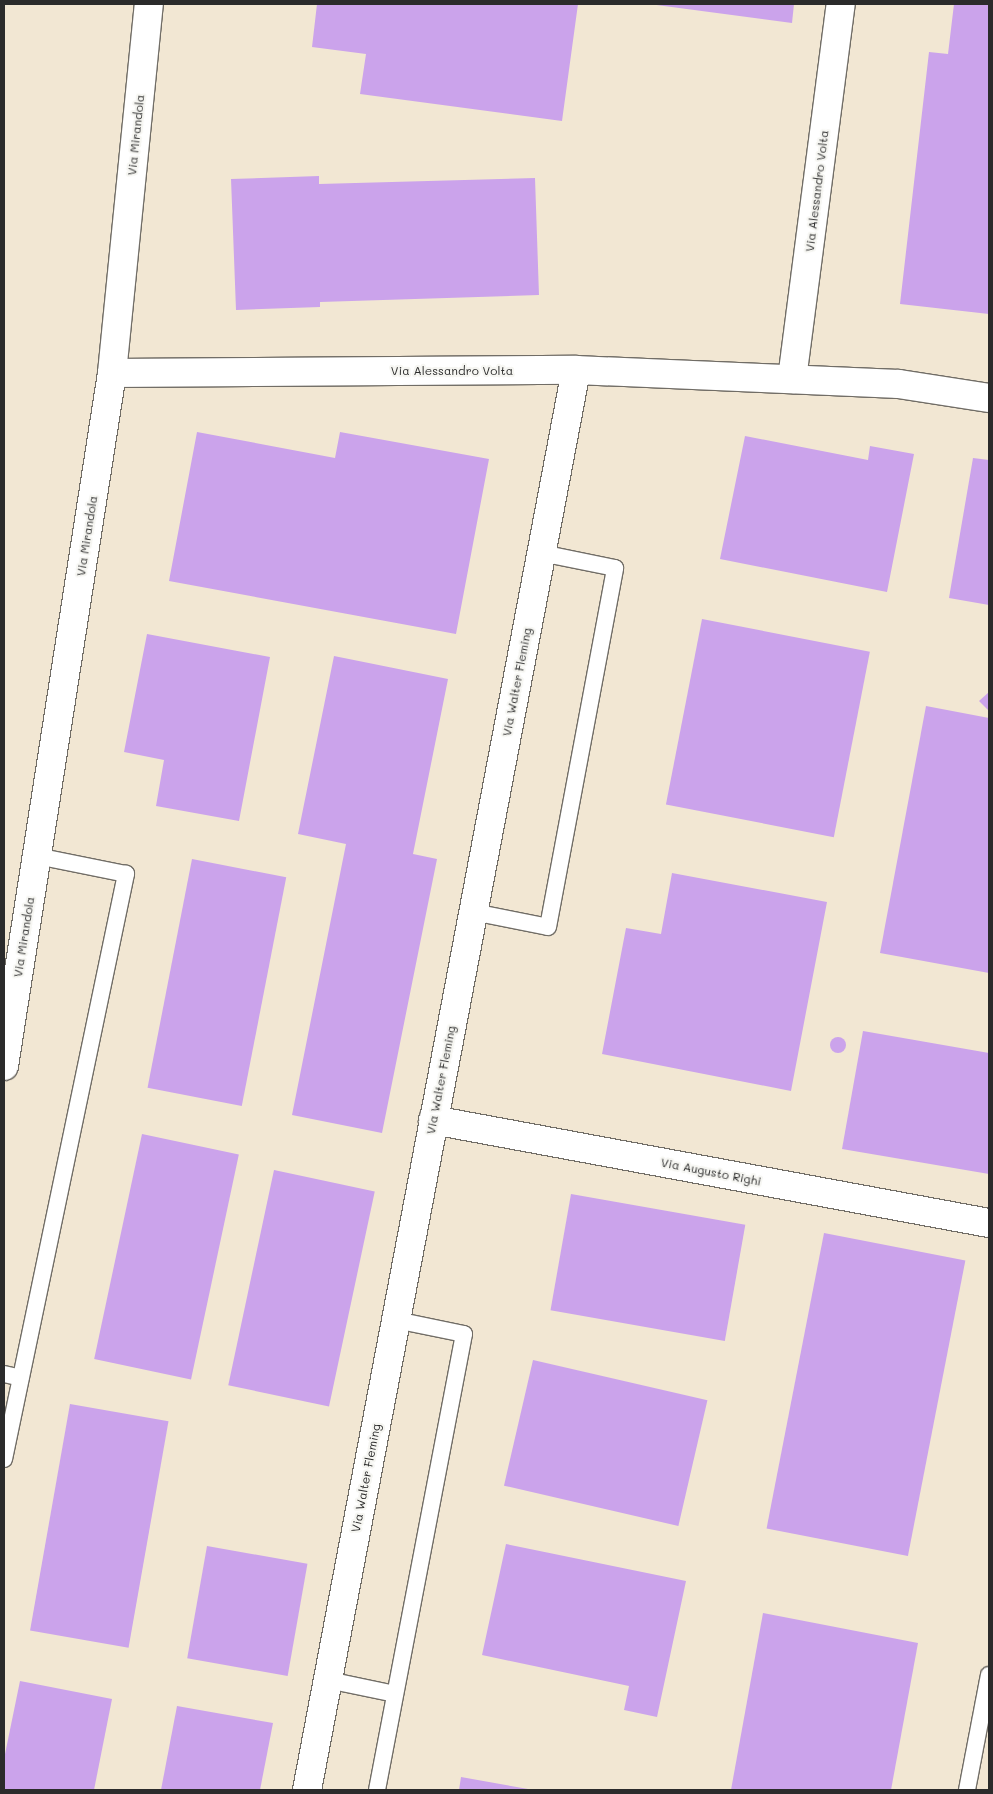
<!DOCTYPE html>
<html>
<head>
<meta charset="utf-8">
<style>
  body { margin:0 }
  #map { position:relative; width:993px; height:1794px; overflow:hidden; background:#f2e7d3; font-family:Mali,sans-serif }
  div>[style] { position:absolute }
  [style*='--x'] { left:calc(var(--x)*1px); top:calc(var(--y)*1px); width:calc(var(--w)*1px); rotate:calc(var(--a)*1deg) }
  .building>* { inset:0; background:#cba3eb; transform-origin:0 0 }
  .round { border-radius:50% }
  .roads { filter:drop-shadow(1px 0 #716d66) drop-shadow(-1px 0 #716d66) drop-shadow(0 1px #716d66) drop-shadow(0 -1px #716d66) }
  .lane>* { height:16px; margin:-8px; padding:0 8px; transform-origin:8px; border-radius:8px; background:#fff }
  .street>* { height:28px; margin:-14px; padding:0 14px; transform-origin:14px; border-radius:14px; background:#fff }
  .secondary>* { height:28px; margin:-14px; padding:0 14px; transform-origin:14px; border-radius:14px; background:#fff }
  span { translate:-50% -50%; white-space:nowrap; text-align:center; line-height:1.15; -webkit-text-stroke:4.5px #f6f6f2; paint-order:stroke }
  .street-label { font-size:12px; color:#2b2b2b }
  .frame { position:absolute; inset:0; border:5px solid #2b2b2b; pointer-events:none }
</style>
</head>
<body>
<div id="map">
  <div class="building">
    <i style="clip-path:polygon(317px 4px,578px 4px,562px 121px,360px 94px,366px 54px,312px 47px)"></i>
    <i style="clip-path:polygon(649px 4px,794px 4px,792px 23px)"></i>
    <i style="clip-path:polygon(954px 4px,989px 4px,989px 314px,900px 304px,929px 52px,948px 54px)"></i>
    <i style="clip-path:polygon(319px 176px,319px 184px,535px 178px,539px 295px,320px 302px,320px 307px,236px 310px,231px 179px)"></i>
    <i style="clip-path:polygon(197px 432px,335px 458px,340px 432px,489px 459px,456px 634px,169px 581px)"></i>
    <i style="clip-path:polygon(745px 436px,868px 460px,870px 446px,914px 454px,887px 592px,720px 559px)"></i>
    <i style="clip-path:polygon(973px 458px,989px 460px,989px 605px,949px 598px)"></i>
    <i style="left:702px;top:619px;width:171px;height:189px;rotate:11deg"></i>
    <i style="clip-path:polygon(147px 634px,270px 657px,239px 821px,156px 806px,164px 760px,124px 752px)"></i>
    <i style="clip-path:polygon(334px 656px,448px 679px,413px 854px,437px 859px,382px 1133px,292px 1115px,346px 844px,298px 834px)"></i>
    <i style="clip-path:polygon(989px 692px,989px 711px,979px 701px)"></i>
    <i style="clip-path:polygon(926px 706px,989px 718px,989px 973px,880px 953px)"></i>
    <i style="left:192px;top:859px;width:96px;height:233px;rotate:11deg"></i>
    <i style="clip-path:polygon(672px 873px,827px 902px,791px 1091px,602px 1054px,626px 928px,661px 934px)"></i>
    <i style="clip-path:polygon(863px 1031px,989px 1053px,989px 1174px,842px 1149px)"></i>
    <i class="round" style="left:830px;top:1037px;width:16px;height:16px"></i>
    <i style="left:142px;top:1134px;width:99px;height:230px;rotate:12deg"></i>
    <i style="left:274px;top:1170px;width:103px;height:220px;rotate:12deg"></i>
    <i style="left:571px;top:1194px;width:177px;height:118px;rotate:10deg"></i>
    <i style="left:824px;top:1233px;width:144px;height:301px;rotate:11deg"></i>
    <i style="left:533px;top:1360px;width:179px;height:129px;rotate:13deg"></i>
    <i style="left:70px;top:1404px;width:100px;height:230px;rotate:10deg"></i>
    <i style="clip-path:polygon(506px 1544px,686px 1581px,657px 1717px,624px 1710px,629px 1686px,482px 1655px)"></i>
    <i style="left:207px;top:1546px;width:102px;height:114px;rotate:10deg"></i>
    <i style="clip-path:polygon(763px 1613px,918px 1643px,891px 1790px,731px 1790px)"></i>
    <i style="clip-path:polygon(20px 1681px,112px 1699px,94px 1790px,4px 1790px,4px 1759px)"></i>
    <i style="clip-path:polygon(177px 1706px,273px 1723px,260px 1790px,161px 1790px)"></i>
    <i style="clip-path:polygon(461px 1777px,528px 1789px,528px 1790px,459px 1790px)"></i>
  </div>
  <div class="roads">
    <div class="lane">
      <i style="--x:473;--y:912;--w:76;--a:11.3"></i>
      <i style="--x:548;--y:927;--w:365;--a:-79.4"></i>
      <i style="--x:615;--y:568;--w:76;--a:-168.5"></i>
      <i style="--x:4;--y:1374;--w:17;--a:13"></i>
      <i style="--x:4;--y:1459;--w:598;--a:-78.22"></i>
      <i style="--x:126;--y:874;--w:91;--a:-168.6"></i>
      <i style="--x:328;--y:1680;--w:68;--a:11.8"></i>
      <i style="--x:377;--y:1790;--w:464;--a:-79.2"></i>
      <i style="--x:464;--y:1334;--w:69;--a:-168.4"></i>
      <i style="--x:967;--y:1790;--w:117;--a:-79.2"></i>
    </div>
    <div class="street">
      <i style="--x:112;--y:373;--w:464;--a:-0.4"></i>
      <i style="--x:576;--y:370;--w:323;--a:2.5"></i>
      <i style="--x:899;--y:384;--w:91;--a:8.8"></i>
      <i style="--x:792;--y:379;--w:378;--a:-82.6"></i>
      <i style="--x:433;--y:1120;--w:565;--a:10.5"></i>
      <i style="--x:307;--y:1790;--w:1445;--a:-79.27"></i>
    </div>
    <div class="secondary">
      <i style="--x:4;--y:1066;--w:701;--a:-81.14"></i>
      <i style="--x:112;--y:373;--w:371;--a:-84.3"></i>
    </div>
  </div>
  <div class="street-label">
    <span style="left:136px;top:135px;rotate:-84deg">Via Mirandola</span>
    <span style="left:817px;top:191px;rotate:-83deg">Via Alessandro Volta</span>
    <span style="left:452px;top:371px">Via Alessandro Volta</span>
    <span style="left:87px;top:536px;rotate:-81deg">Via Mirandola</span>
    <span style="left:517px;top:682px;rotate:-79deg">Via Walter Fleming</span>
    <span style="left:24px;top:937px;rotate:-81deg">Via Mirandola</span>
    <span style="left:441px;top:1080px;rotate:-79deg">Via Walter Fleming</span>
    <span style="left:711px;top:1172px;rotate:11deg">Via Augusto Righi</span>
    <span style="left:366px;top:1478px;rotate:-79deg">Via Walter Fleming</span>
  </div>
  <div class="frame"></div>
</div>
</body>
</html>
